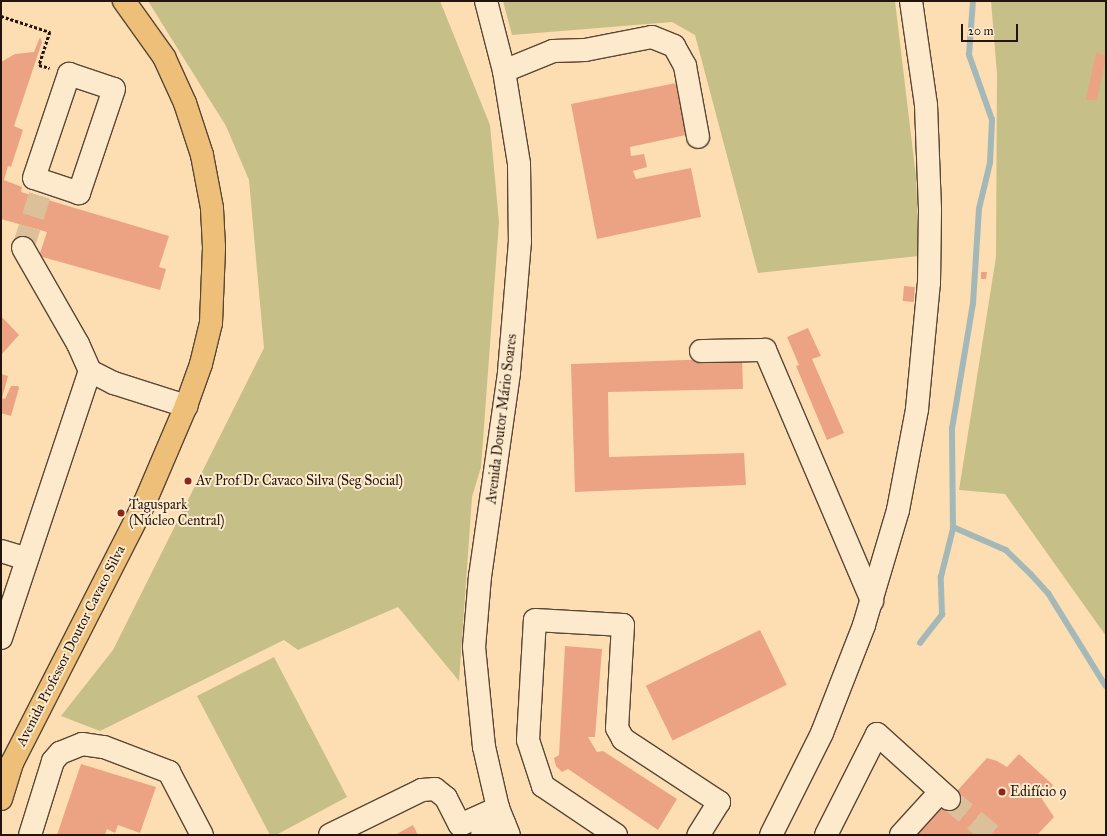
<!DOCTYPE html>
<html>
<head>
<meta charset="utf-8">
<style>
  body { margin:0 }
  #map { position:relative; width:1107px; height:836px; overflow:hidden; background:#fcdeb2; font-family:"IM FELL Great Primer",serif }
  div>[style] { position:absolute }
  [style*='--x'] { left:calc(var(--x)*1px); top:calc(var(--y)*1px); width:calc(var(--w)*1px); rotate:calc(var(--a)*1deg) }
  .green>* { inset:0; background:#c6bf87 }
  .stream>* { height:5.5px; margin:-2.75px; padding:0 2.75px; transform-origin:2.75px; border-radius:2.75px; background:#a4b9b7 }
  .building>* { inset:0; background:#eca384; transform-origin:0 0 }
  .minor-tunnel>* { height:22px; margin-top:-11px; transform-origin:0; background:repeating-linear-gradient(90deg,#dbc099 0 22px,transparent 0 33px) }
  .path>* { height:2.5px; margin-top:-1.25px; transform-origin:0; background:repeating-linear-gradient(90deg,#23150b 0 3px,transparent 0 5px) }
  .roads { filter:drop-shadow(1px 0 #594735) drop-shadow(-1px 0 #594735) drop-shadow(0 1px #594735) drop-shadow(0 -1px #594735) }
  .minor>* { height:22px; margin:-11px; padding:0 11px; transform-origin:11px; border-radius:11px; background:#fdeacd }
  .major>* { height:22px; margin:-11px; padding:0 11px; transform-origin:11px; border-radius:11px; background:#eebf79 }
  .dots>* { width:11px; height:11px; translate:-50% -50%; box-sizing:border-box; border:2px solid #fdeacd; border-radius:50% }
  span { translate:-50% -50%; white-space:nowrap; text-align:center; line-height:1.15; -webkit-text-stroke:4px #fdeacd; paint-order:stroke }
  .street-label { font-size:14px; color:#23150b }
  .poi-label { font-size:14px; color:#23150b }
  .left { translate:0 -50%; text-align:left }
  .frame { position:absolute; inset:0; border:2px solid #23150b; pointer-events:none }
  .scale { position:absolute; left:961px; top:24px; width:57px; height:18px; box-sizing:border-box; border:2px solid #23150b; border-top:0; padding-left:5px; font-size:12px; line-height:14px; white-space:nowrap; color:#23150b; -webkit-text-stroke:3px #fdeacd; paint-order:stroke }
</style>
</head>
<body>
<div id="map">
  <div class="green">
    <i style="clip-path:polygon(148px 1px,440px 1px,490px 125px,499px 222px,481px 467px,472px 497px,459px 681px,398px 607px,298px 650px,284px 640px,100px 731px,61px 716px,113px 650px,264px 348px,249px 180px,226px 126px)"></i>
    <i style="clip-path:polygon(503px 1px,895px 1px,916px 177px,919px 256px,758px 273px,695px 35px,672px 22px,512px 35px)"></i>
    <i style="clip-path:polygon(991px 1px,1106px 1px,1106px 636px,1005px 494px,959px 490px,996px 257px,997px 74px)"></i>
    <i style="clip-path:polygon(274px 657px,347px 797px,276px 835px,270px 835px,197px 696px)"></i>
  </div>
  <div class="stream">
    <i style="--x:953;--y:527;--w:58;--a:23.5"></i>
    <i style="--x:1006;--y:550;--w:35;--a:44"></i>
    <i style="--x:1031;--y:574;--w:27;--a:48"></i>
    <i style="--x:1049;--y:594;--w:108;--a:58.2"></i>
    <i style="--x:920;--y:643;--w:36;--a:-52"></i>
    <i style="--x:942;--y:615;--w:38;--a:-92"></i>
    <i style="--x:941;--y:577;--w:49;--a:-76"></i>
    <i style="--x:953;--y:529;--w:100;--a:-90.6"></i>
    <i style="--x:952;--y:429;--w:127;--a:-80.5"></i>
    <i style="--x:973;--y:304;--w:95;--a:-86.4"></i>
    <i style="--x:979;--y:209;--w:47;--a:-76.6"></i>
    <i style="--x:990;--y:163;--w:43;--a:-87.3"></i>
    <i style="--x:992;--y:120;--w:69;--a:-109.5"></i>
    <i style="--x:969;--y:55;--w:54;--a:-85.8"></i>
  </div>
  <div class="building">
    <i style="clip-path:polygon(40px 37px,42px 42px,14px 126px,23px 130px,11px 167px,8px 166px,4px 180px,22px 187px,21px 192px,169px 236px,159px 267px,166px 269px,160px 290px,39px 256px,47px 232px,1px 219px,1px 62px,15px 54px,34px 52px)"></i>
    <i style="clip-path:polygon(1096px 53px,1106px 55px,1106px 57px,1097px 100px,1086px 100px)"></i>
    <i style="clip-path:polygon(676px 83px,686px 135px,630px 147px,631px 156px,644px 154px,647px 167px,633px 171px,636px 179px,691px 168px,701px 217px,597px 239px,571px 104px)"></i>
    <i style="clip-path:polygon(981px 272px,987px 272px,986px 279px,981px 279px)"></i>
    <i style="left:904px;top:286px;width:11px;height:15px;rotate:5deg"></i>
    <i style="clip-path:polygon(1px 316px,19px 335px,1px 355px)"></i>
    <i style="clip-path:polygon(808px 328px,821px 356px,812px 359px,844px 433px,827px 440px,796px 366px,799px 365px,787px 337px)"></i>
    <i style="clip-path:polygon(742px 358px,743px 389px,608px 392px,609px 457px,744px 453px,746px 485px,575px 492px,571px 364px)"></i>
    <i style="clip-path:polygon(1px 374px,8px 376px,2px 398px,5px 399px,11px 386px,18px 386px,19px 388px,11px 416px,1px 413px)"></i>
    <i style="left:760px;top:630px;width:61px;height:127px;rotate:64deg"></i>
    <i style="clip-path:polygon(565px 646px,602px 649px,595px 737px,588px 737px,597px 752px,603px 751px,677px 799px,658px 830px,568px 769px,562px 772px,556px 766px,554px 758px,559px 755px)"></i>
    <i style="clip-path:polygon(1019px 754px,1053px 785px,1042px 799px,1054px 817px,1037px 835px,917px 835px,987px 758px,997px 761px,1007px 767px)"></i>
    <i style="clip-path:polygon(81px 764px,156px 787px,140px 833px,118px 825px,115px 833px,107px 829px,105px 835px,57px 835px)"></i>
    <i style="clip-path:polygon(413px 825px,418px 835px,395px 835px)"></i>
  </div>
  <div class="minor-tunnel">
    <i style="--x:23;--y:248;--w:63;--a:-72.4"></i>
    <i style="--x:949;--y:799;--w:56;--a:39.9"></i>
  </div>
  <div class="path">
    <i style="--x:1;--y:16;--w:52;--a:18.1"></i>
    <i style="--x:50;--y:32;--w:35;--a:108"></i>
    <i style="--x:39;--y:65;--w:11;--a:15"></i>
  </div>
  <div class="roads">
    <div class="minor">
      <i style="--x:486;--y:1;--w:72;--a:75.6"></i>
      <i style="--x:504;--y:71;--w:94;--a:80.8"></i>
      <i style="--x:519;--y:164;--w:77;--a:89.3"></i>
      <i style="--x:520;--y:241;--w:132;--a:94.8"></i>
      <i style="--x:509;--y:373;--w:205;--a:98.1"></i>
      <i style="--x:480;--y:576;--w:71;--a:94.8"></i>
      <i style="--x:474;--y:647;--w:100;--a:84.3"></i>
      <i style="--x:484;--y:747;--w:63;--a:77.1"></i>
      <i style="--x:498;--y:808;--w:29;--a:68"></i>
      <i style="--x:504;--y:71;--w:53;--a:-22.2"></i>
      <i style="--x:553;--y:51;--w:32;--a:-2"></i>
      <i style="--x:585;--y:50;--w:68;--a:-11"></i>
      <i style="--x:652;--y:37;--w:24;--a:22"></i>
      <i style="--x:674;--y:46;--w:23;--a:61"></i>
      <i style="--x:685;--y:66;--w:72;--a:79.6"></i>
      <i style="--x:69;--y:74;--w:47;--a:18.4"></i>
      <i style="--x:114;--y:89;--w:110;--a:108.6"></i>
      <i style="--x:79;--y:193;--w:47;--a:-161.6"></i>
      <i style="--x:34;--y:178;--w:110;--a:-71.4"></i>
      <i style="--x:23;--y:248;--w:111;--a:60.2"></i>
      <i style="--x:78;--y:344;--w:30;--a:66"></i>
      <i style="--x:90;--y:371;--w:27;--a:27"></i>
      <i style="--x:114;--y:383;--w:76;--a:17.7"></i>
      <i style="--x:701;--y:351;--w:64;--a:-0.9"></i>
      <i style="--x:765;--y:350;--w:273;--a:66.9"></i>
      <i style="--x:1;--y:551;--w:27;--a:17"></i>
      <i style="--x:1;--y:638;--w:281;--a:-71.6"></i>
      <i style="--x:30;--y:835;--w:77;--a:-72.7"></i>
      <i style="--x:53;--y:761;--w:11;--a:-49"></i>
      <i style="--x:60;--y:753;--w:24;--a:-22"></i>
      <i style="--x:82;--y:744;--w:22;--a:8"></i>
      <i style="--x:104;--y:747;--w:70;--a:21"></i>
      <i style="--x:169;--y:772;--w:71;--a:62.4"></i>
      <i style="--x:330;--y:835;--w:102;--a:-26.1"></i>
      <i style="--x:422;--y:790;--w:13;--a:-4"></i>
      <i style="--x:435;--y:789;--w:14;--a:39"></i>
      <i style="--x:446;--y:798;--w:30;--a:63"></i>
      <i style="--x:460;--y:825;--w:42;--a:-24.1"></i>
      <i style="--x:482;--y:835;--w:25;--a:-27"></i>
      <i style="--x:616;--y:835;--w:88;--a:-146.1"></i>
      <i style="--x:543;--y:786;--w:48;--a:-108.1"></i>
      <i style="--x:528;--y:740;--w:120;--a:-86.7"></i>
      <i style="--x:535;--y:620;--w:88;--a:3.3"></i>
      <i style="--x:623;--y:625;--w:103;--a:93.3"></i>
      <i style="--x:617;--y:728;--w:13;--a:61"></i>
      <i style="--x:623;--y:739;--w:115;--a:33.3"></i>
      <i style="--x:719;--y:802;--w:39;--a:122"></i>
      <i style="--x:771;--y:835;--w:114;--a:-63.4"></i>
      <i style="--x:822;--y:733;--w:116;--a:-68.7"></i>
      <i style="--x:864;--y:625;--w:120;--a:-73.5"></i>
      <i style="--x:898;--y:510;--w:103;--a:-79.3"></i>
      <i style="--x:917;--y:409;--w:127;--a:-84.6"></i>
      <i style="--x:929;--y:283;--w:74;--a:-89.2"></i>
      <i style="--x:930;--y:209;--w:104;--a:-92.2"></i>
      <i style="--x:926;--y:105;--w:105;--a:-98.2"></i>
      <i style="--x:826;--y:835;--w:113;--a:-63.2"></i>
      <i style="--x:877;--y:734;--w:97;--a:42.1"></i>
      <i style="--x:901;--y:835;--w:58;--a:-47.8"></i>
    </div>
    <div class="major">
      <i style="--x:1;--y:799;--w:38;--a:-73"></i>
      <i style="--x:12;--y:763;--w:293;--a:-63"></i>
      <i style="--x:145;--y:502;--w:104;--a:-66.9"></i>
      <i style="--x:186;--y:406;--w:45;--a:-70.3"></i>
      <i style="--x:201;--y:364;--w:42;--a:-76.3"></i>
      <i style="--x:211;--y:323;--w:76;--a:-87.7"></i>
      <i style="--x:214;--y:247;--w:39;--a:-93"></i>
      <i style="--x:212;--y:208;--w:54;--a:-100.7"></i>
      <i style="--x:202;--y:155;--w:55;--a:-108.1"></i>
      <i style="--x:185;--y:103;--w:51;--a:-114.5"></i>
      <i style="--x:164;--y:57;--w:69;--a:-125.5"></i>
    </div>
  </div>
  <div class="dots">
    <i style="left:188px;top:481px;background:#8f2418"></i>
    <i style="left:121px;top:513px;background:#8f2418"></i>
    <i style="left:1002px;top:792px;background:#8f2418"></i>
  </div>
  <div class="street-label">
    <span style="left:502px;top:419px;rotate:-83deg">Avenida Doutor Mário Soares</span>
    <span style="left:71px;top:646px;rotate:-63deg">Avenida Professor Doutor Cavaco Silva</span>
  </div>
  <div class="poi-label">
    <span class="left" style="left:196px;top:481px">Av Prof Dr Cavaco Silva (Seg Social)</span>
    <span class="left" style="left:129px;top:513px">Taguspark<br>(Núcleo Central)</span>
    <span class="left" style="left:1010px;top:792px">Edifício 9</span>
  </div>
  <div class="frame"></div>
  <div class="scale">20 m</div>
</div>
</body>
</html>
